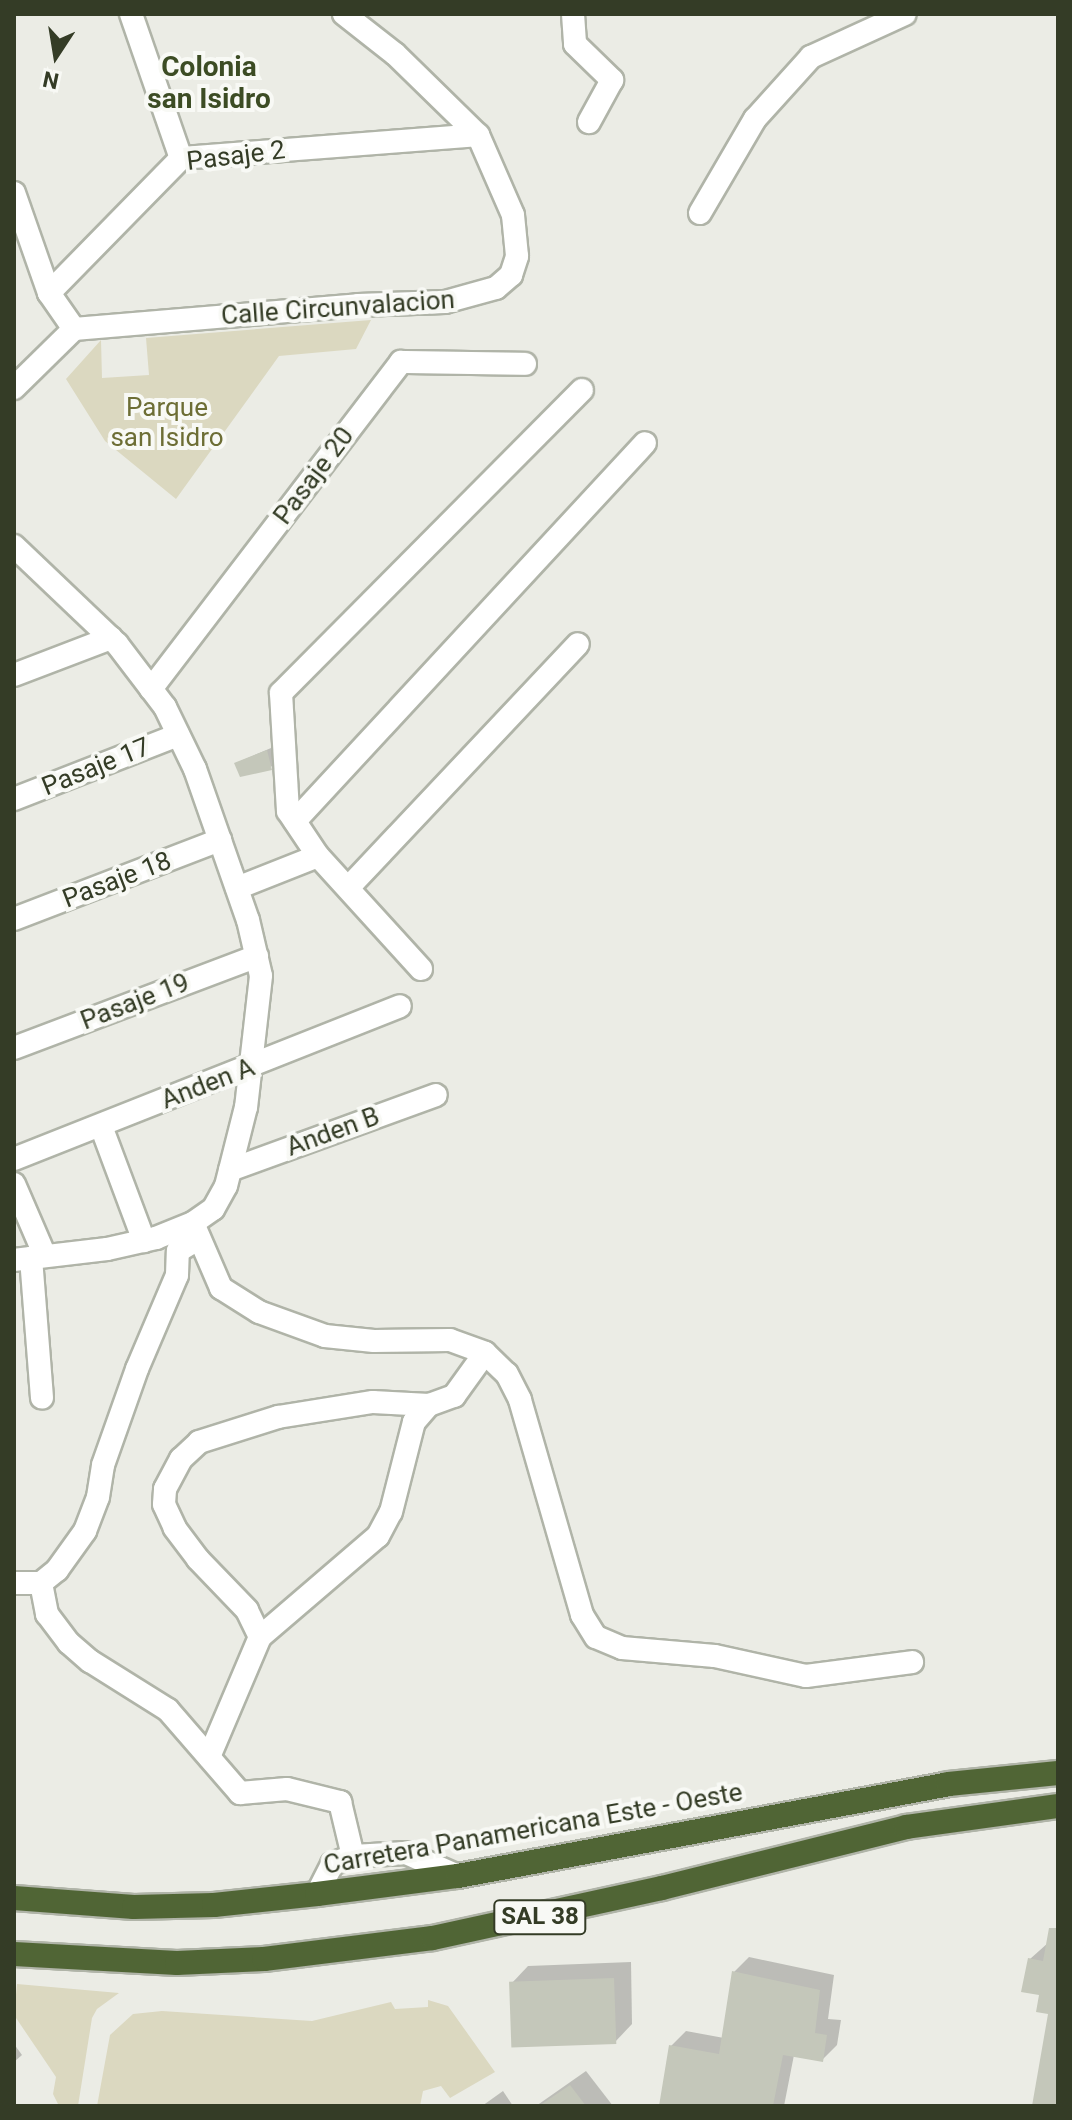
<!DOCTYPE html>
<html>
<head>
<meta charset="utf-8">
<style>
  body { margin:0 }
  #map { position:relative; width:1072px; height:2120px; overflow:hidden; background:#ebece5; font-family:Roboto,sans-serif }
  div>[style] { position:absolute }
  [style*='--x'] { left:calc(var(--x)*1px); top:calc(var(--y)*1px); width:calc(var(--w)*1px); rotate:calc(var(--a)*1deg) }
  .green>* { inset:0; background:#dbd8c0 }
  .shadow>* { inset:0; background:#0003 }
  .building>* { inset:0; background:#c4c7ba; transform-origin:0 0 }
  .roads { filter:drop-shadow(2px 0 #b0b4a8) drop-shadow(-2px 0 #b0b4a8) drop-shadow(0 2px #b0b4a8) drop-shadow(0 -2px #b0b4a8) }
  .street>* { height:22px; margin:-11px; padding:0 11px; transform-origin:11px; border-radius:11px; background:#fff }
  .highway>* { height:24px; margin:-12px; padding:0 12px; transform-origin:12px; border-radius:12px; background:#506535 }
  span { translate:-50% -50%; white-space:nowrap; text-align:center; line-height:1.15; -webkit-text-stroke:8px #f8f9f5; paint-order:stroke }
  .shield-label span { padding:2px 6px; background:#f8f9f5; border:2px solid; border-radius:6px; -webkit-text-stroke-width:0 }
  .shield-label { font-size:24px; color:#343c26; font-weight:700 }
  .street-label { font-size:26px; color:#343c26 }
  .park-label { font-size:26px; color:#6d6e35 }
  .neighbourhood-label { font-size:28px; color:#3c4c24; font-weight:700 }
  .frame { position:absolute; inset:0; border:16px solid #343c26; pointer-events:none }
  .north { position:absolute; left:16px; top:16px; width:80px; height:80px; -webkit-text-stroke:6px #f8f9f5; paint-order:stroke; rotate:192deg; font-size:22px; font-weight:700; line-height:32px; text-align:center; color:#343c26 }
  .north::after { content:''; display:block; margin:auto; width:28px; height:36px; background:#343c26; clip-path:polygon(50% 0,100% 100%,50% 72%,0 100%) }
</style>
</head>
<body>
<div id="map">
  <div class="green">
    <i style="clip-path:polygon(371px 320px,356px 349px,279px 356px,176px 499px,105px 441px,66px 379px,101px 340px,102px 378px,149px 375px,146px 338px)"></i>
    <i style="clip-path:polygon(17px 1984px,119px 1993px,97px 2009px,92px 2018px,78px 2106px,59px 2106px,53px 2094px,56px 2077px,14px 2015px)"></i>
    <i style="clip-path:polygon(428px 2000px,448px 2006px,495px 2072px,450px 2098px,441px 2086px,423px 2091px,420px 2106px,97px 2106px,110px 2035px,133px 2014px,162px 2011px,312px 2021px,391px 2002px,395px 2009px,428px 2007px)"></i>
  </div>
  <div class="shadow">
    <i style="clip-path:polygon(271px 748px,274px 764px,270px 768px,236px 763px)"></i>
    <i style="clip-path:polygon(1058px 1934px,1058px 2106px,1034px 2106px,1050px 2013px,1030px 1959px)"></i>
    <i style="clip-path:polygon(749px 1957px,834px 1975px,828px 2019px,841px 2020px,837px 2045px,822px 2060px,794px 2055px,784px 2106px,661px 2106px,671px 2046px,686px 2031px,724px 2038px,734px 1972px)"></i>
    <i style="clip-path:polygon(631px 1962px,632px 2024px,615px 2042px,511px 1984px,528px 1966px)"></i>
    <i style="clip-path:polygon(14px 2044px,22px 2055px,14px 2062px)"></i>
    <i style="clip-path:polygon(586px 2071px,613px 2106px,536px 2106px)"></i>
    <i style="clip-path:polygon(503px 2091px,513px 2106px,482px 2106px)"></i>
  </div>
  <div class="building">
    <i style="clip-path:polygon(267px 750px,272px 770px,240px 777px,234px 763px)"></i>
    <i style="clip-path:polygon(1049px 1928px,1058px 1928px,1058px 2106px,1032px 2106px,1048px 2014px,1036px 2012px,1039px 1995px,1021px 1992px,1028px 1958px,1043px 1961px)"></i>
    <i style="clip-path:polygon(732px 1971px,820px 1990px,815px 2033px,827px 2035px,823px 2062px,783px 2055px,773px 2106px,659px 2106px,669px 2045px,719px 2054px)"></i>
    <i style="left:614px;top:1978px;width:66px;height:105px;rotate:88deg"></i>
    <i style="clip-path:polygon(570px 2085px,586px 2106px,539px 2106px)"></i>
  </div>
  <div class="roads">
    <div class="street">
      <i style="--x:131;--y:14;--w:152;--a:70.9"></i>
      <i style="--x:573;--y:14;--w:30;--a:86"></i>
      <i style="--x:575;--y:44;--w:52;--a:44.2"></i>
      <i style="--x:612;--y:80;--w:48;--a:118.7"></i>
      <i style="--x:14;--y:193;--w:106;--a:70.7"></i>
      <i style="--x:49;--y:293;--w:44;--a:55.2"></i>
      <i style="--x:700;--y:213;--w:109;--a:-59.7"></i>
      <i style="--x:755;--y:119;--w:84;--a:-47.9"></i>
      <i style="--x:811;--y:57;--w:103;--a:-24.6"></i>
      <i style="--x:49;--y:293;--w:189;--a:-45.6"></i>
      <i style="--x:181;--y:158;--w:298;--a:-4.4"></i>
      <i style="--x:74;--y:329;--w:285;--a:-4.8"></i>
      <i style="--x:358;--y:305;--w:87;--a:-2"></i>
      <i style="--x:445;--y:302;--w:53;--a:-15.4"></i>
      <i style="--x:496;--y:288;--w:20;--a:-41"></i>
      <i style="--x:511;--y:275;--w:20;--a:-72"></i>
      <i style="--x:517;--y:256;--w:41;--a:-95.6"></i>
      <i style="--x:513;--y:215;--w:87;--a:-113.6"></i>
      <i style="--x:478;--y:135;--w:116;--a:-135.7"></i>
      <i style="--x:395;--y:54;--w:65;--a:-141.9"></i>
      <i style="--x:14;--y:388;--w:84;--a:-44.5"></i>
      <i style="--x:14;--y:546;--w:142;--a:43.6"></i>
      <i style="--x:117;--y:644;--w:79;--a:52.7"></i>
      <i style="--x:165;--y:707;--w:69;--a:64.2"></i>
      <i style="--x:195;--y:769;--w:160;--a:70.7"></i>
      <i style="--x:248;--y:920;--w:57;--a:76.9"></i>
      <i style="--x:261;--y:976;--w:132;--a:96.5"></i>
      <i style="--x:246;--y:1107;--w:81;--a:104.2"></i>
      <i style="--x:226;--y:1186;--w:26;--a:119"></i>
      <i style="--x:213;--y:1209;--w:24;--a:145"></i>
      <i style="--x:193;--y:1223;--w:40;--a:158"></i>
      <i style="--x:156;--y:1238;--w:50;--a:167.3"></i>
      <i style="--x:107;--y:1249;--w:94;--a:173.3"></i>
      <i style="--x:14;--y:675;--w:104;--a:-20.9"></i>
      <i style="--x:151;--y:689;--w:412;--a:-52.6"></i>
      <i style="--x:401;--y:362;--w:124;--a:0.9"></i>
      <i style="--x:14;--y:799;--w:176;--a:-21.3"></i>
      <i style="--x:295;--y:821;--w:515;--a:-47.2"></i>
      <i style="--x:237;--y:888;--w:87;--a:-21.6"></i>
      <i style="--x:348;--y:888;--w:335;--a:-46.7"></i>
      <i style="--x:14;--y:919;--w:221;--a:-21"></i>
      <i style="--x:421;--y:969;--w:153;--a:-132.3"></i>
      <i style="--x:318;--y:856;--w:54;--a:-123.7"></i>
      <i style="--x:288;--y:811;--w:118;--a:-93.4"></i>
      <i style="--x:281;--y:693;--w:427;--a:-45.2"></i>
      <i style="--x:14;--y:1048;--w:260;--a:-20.7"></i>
      <i style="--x:101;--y:1126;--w:123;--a:69.5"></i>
      <i style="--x:14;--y:1159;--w:415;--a:-21.6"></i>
      <i style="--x:230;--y:1170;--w:219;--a:-20"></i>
      <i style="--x:14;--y:1184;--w:78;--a:66.7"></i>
      <i style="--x:193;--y:1223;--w:71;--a:66.7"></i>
      <i style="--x:221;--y:1288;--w:45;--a:32.3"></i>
      <i style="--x:259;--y:1312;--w:70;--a:20"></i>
      <i style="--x:325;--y:1336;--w:49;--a:5.8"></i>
      <i style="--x:374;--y:1341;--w:76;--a:-0.8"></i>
      <i style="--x:450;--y:1340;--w:37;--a:20"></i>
      <i style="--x:485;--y:1353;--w:30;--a:44"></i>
      <i style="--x:507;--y:1374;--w:29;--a:63"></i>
      <i style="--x:520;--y:1400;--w:224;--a:73.9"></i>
      <i style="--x:582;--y:1615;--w:26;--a:58"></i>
      <i style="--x:596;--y:1637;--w:28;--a:23"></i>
      <i style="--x:622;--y:1648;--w:93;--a:4.9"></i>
      <i style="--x:715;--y:1656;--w:93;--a:12.4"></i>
      <i style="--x:806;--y:1676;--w:107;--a:-7.5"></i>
      <i style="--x:31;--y:1258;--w:140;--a:85.5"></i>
      <i style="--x:14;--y:1583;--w:27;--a:0"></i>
      <i style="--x:41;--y:1583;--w:21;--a:-39"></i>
      <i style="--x:57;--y:1570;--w:48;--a:-54.3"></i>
      <i style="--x:85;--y:1531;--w:36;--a:-69"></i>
      <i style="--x:98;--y:1497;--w:32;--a:-81"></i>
      <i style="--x:103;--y:1465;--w:102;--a:-70.5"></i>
      <i style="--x:137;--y:1369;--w:102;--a:-66.9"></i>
      <i style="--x:177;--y:1275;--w:24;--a:-88"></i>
      <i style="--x:178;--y:1251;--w:23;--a:-31"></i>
      <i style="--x:41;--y:1583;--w:32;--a:79"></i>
      <i style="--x:47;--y:1614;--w:36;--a:53"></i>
      <i style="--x:69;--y:1643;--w:28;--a:41"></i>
      <i style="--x:90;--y:1661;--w:92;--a:32.1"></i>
      <i style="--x:168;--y:1710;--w:110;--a:49.1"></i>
      <i style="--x:240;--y:1793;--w:47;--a:-4.9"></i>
      <i style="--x:287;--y:1789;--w:55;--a:13.8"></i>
      <i style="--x:340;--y:1802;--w:56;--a:76.5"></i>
      <i style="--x:260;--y:1637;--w:30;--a:-116"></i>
      <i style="--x:247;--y:1610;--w:71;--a:-133.9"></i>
      <i style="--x:198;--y:1559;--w:39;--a:-127"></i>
      <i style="--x:175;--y:1528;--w:26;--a:-115"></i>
      <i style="--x:164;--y:1504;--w:15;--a:-86"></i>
      <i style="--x:165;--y:1489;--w:34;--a:-62"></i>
      <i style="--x:181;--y:1459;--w:25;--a:-43"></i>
      <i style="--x:199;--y:1442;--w:83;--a:-17.6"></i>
      <i style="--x:278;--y:1417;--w:96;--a:-9"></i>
      <i style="--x:373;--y:1402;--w:56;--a:3.1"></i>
      <i style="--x:209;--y:1757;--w:130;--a:-67"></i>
      <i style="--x:260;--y:1637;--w:155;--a:-40.6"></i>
      <i style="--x:378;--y:1536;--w:27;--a:-62"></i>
      <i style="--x:391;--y:1512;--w:93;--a:-75.7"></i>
      <i style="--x:414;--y:1422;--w:23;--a:-49"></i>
      <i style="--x:429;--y:1405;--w:27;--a:-20"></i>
      <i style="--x:454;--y:1396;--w:53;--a:-54.2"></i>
      <i style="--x:317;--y:1894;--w:34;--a:-63"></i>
      <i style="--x:332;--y:1864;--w:22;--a:-21"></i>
      <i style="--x:353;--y:1856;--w:53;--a:-3.2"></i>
      <i style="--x:406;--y:1853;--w:57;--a:23.9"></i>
    </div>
    <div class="highway">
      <i style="--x:14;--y:1898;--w:120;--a:4.3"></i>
      <i style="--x:134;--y:1907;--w:80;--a:-1.4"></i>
      <i style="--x:214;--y:1905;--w:104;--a:-6.1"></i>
      <i style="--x:317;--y:1894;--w:142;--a:-7.3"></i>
      <i style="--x:458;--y:1876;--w:499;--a:-10.6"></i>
      <i style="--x:948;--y:1784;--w:111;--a:-5.7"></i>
      <i style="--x:14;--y:1954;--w:163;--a:3.2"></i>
      <i style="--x:177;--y:1963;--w:87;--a:-2.6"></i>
      <i style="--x:264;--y:1959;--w:170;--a:-7.1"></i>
      <i style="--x:433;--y:1938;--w:234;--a:-12.3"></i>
      <i style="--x:662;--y:1888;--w:252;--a:-14"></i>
      <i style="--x:906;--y:1827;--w:153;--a:-7.9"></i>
    </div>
  </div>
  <div class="shield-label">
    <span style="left:540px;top:1917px">SAL 38</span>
  </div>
  <div class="street-label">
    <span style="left:236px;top:156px;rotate:-7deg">Pasaje 2</span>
    <span style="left:338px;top:308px;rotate:-4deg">Calle Circunvalacion</span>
    <span style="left:314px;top:476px;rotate:-53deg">Pasaje 20</span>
    <span style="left:96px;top:767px;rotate:-22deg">Pasaje 17</span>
    <span style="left:117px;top:880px;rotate:-21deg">Pasaje 18</span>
    <span style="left:135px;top:1002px;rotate:-21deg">Pasaje 19</span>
    <span style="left:208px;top:1084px;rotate:-21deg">Anden A</span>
    <span style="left:333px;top:1132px;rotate:-20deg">Anden B</span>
    <span style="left:533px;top:1829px;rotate:-10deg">Carretera Panamericana Este - Oeste</span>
  </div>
  <div class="park-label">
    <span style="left:167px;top:423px">Parque<br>san Isidro</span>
  </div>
  <div class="neighbourhood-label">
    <span style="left:209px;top:83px">Colonia<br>san Isidro</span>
  </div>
  <div class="frame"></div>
  <div class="north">N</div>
</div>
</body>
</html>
